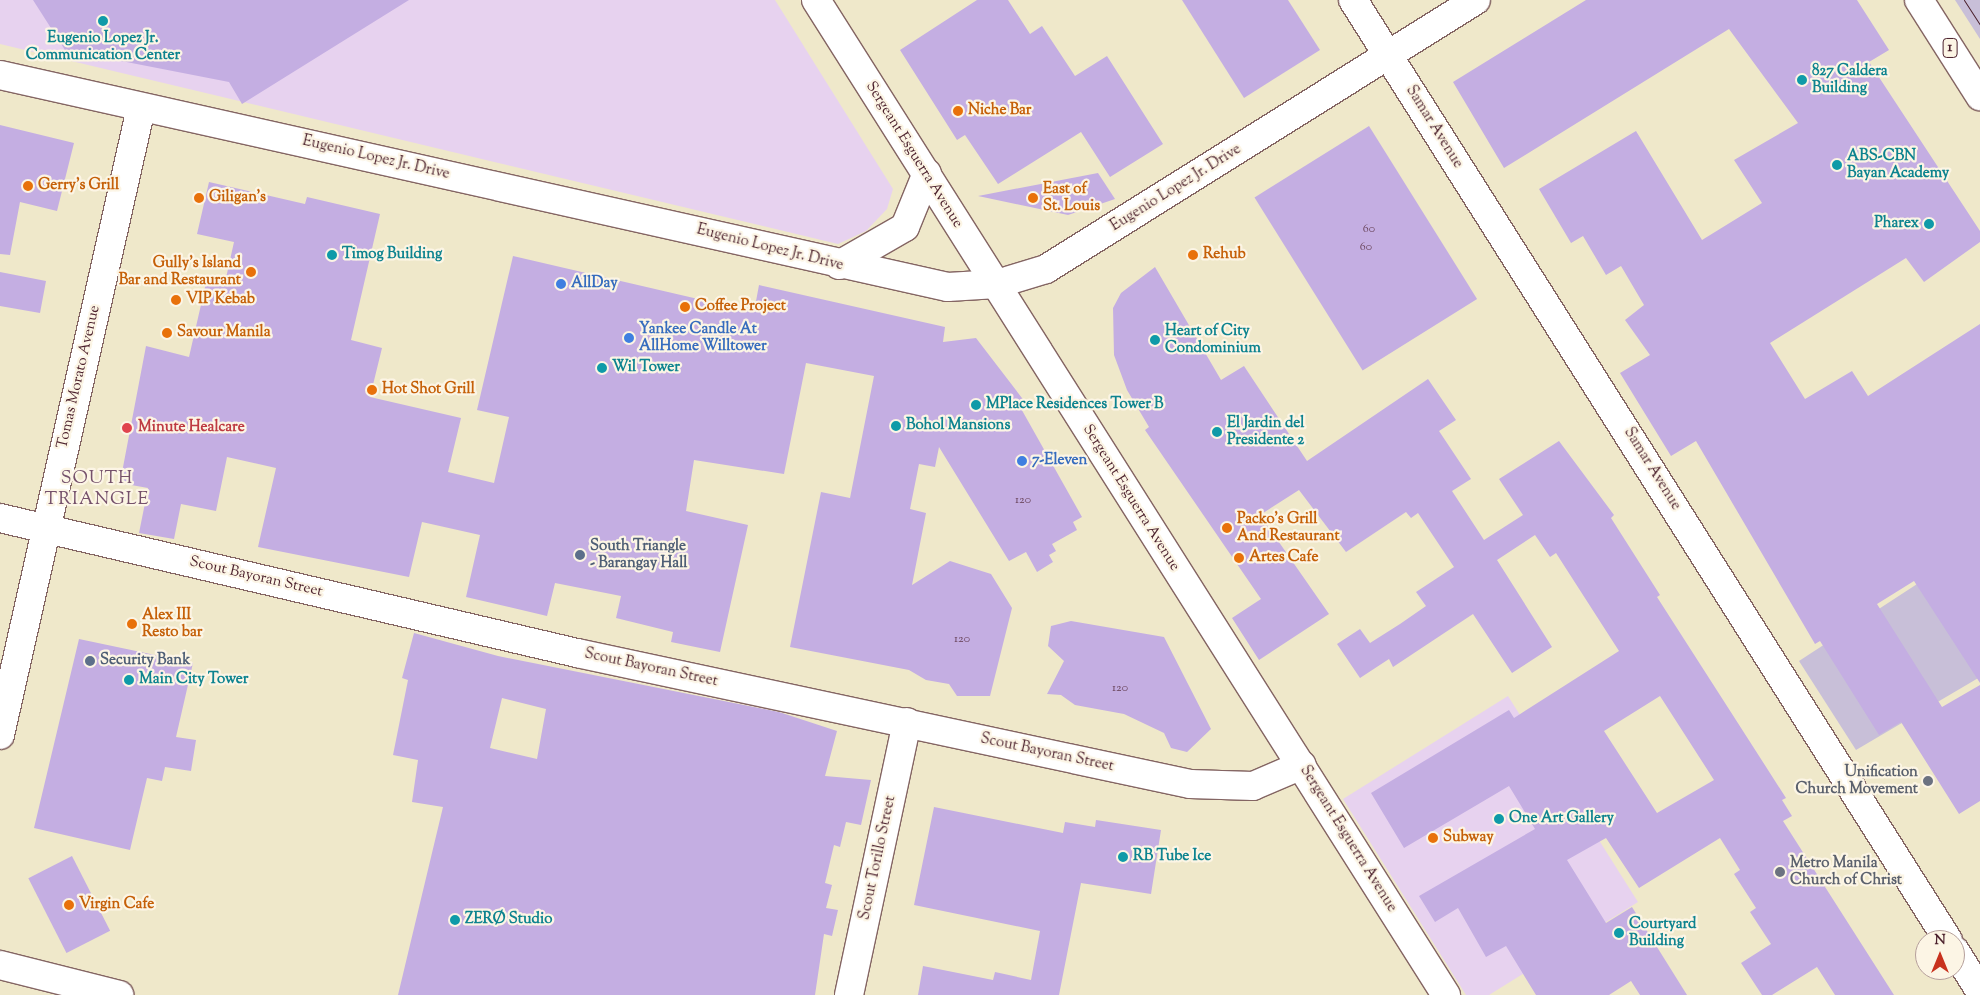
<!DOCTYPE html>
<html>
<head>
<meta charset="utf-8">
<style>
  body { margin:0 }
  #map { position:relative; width:1980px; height:995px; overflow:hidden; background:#efe8ca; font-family:"Sorts Mill Goudy",serif }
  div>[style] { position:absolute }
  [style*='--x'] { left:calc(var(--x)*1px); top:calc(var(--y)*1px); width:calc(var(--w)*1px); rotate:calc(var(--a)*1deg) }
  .built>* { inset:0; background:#e7d2ef }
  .industrial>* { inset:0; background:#c8bfd8 }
  .building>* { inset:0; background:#c4aee2; transform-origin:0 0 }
  .roads { filter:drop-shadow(1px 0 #846563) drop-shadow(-1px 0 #846563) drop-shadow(0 1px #846563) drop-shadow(0 -1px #846563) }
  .minor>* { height:28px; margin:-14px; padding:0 14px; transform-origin:14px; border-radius:14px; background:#fff }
  .tertiary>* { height:28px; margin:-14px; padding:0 14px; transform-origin:14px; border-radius:14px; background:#fff }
  .trunk>* { height:28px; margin:-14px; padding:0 14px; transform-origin:14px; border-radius:14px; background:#fff }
  .tram>* { height:1px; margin:-0.5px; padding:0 0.5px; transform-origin:0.5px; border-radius:0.5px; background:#4a1f2b }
  .dots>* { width:14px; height:14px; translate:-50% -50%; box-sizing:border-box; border:2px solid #fcf5e5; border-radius:50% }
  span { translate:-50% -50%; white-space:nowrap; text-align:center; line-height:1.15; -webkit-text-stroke:4.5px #fcf5e5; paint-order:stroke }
  .number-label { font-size:12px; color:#684359 }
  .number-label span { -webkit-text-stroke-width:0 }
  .shield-label span { padding:1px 4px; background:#fcf5e5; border:1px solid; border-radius:4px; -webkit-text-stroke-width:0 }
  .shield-label { font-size:14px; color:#4a1f2b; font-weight:700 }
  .culture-label { font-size:15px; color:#0d838f; font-weight:700 }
  .left { translate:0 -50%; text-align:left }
  .right { translate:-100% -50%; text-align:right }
  .food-label { font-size:15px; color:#c56008; font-weight:700 }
  .street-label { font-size:15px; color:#4a1f2b }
  .shop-label { font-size:15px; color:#366cbe; font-weight:700 }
  .health-label { font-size:15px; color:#be3a42; font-weight:700 }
  .service-label { font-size:15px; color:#4e5e75; font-weight:700 }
  .worship-label { font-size:15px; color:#5b616d; font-weight:700 }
  .quarter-label { font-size:18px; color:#75516b; letter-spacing:1px }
  .north { position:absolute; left:1915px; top:930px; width:50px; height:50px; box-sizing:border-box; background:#fcf5e5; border:1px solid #b59f9b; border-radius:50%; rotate:0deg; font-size:14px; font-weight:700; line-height:20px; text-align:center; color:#4a1f2b }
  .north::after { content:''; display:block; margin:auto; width:18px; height:22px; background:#c8321e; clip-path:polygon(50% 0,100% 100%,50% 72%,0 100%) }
</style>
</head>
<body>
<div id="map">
  <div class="built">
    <i style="clip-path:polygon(0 0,775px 0,893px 189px,887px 209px,866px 231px,838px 244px,0 44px)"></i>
    <i style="clip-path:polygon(1508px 696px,1638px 902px,1489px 995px,1466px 995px,1343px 799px)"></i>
  </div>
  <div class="industrial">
    <i style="clip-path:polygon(1955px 0,1980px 0,1980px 39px)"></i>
    <i style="clip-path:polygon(1980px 543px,1980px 677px,1856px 750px,1799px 661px)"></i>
  </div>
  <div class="building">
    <i style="clip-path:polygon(33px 0,409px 0,242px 104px,229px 82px,65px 50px)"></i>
    <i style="clip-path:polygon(977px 0,1008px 0,1030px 34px,1042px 26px,1075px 76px,1107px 56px,1163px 144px,1110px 177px,1081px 132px,998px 184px,965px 135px,957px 140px,900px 50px)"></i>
    <i style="clip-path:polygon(1182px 0,1288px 0,1320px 50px,1244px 98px)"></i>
    <i style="clip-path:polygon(1586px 0,1857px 0,1889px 50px,1869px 62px,1980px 231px,1980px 242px,1924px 282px,1906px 258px,1770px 343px,1805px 399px,1852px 371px,1868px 396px,1980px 324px,1980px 683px,1914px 581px,1877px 604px,1942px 707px,1980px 685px,1980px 801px,1959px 814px,1901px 722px,1879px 735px,1820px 641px,1815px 644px,1696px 441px,1671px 456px,1620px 373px,1650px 355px,1625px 320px,1644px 305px,1621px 266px,1606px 275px,1583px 236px,1571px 243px,1539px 189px,1636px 131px,1702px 240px,1762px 203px,1734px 160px,1798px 123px,1729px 29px,1504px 168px,1453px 82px)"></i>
    <i style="clip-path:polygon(0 125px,74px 143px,57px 211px,20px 202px,10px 255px,0 254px)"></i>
    <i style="left:1369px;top:126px;width:204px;height:135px;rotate:58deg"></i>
    <i style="clip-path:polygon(1098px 173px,1115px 199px,1068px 215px,978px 196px)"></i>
    <i style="clip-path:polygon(209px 182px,305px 204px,307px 197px,380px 214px,351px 340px,382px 348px,370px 397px,461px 418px,448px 472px,494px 483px,509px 417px,477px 410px,513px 256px,754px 312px,759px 285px,945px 327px,943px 342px,976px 338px,1025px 402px,1019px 405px,1082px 517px,1073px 522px,1077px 530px,1052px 544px,1056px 551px,1049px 555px,1053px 562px,1037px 572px,1026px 552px,1009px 561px,939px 447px,935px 467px,919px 464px,910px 509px,926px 513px,912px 585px,950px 561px,991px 574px,1012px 608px,990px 696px,957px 696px,949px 684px,926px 680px,909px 670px,790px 647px,821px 492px,850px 498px,874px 376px,806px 363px,784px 474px,694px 460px,686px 511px,748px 525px,720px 652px,671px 642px,673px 632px,616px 618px,621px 596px,555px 583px,547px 616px,466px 597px,480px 535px,422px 522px,409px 577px,258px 547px,276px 468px,227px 457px,216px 511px,181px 504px,174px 539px,139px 533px,148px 488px,120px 483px,146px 346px,189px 357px,206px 283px,224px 287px,234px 242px,197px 234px)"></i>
    <i style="clip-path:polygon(evenodd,1155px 267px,1221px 380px,1244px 366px,1307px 461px,1428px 379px,1456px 420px,1439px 431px,1471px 479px,1452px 491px,1484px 540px,1523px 515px,1499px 479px,1559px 441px,1614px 515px,1611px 518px,1660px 595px,1657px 597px,1786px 798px,1782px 800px,1792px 816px,1783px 821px,1894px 995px,1835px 995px,1817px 967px,1772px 995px,1762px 995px,1741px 963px,1771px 944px,1750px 912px,1756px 908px,1734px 874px,1740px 870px,1720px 838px,1639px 888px,1606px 838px,1567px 860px,1606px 923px,1632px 907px,1687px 995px,1640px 995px,1631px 981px,1609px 995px,1536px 995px,1506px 946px,1486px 957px,1458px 908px,1435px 922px,1419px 896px,1535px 829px,1509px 786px,1404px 848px,1371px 793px,1509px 710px,1514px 718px,1619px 651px,1556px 553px,1550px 557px,1535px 535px,1497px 560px,1552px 647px,1512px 673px,1473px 614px,1393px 667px,1389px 659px,1360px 678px,1337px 644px,1360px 629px,1370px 643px,1400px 624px,1426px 606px,1416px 592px,1454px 567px,1418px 513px,1411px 518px,1406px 512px,1346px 552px,1299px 490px,1260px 515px,1329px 614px,1259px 660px,1232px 618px,1261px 599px,1145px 430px,1149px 427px,1127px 390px,1114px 355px,1113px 308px,1121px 293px,1155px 267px,1660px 696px,1714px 780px,1657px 813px,1604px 731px,1660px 696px)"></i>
    <i style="clip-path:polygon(0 272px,46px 281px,40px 313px,0 306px)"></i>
    <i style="clip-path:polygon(1071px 621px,1164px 637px,1211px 729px,1187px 752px,1171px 748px,1164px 733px,1124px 714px,1075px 705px,1061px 695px,1047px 694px,1064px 661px,1048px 646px,1051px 626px)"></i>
    <i style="clip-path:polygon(evenodd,414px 633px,498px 656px,779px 712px,837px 731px,825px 776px,871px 780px,861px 825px,846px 822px,840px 847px,834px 845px,825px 883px,832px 885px,826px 908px,838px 910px,832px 936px,824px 934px,815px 995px,398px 995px,443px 807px,412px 802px,418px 760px,393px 755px,408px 680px,402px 678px,414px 633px,502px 698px,546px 709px,537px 759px,490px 748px,502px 698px)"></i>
    <i style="clip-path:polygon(79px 639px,193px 663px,176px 737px,196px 740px,191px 771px,165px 767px,162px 781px,147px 778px,130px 850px,34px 828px)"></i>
    <i style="clip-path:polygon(934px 807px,1063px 833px,1065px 822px,1095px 827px,1096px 820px,1161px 830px,1151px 894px,1081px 883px,1059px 995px,918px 995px,923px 966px,993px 980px,995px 972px,1031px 980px,1040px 931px,914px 905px)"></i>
    <i style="left:72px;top:856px;width:84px;height:49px;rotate:63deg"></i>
  </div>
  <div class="roads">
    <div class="minor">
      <i style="--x:1353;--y:0;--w:1112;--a:57.67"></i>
      <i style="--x:0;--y:518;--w:593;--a:13.17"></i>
      <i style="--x:577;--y:653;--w:627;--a:12.06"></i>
      <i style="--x:1190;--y:784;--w:63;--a:1.8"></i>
      <i style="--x:1253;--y:786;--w:53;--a:-23.2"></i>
      <i style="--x:1955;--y:951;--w:47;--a:58"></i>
      <i style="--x:849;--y:995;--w:279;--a:-78"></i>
    </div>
    <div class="tertiary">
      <i style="--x:816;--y:0;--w:1178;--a:57.66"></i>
      <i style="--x:0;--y:75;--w:971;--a:12.61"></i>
      <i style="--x:948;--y:287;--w:49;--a:-3.5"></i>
      <i style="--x:997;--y:284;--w:51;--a:-17"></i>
      <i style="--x:1046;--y:269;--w:507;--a:-32.03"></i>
      <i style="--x:839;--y:265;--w:76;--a:-29.9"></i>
      <i style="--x:905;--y:227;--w:58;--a:-67.8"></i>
      <i style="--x:0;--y:735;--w:643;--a:-77.33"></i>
      <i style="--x:0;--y:965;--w:123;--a:14.1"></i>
    </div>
    <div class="trunk">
      <i style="--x:1919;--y:0;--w:114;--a:57.6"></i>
    </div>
  </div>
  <div class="tram">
    <i style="--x:1964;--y:0;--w:30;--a:57"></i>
  </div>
  <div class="dots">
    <i style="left:103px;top:21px;background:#0f9aa8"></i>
    <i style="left:1802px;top:80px;background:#0f9aa8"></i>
    <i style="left:958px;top:111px;background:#e8710a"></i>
    <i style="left:1837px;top:165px;background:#0f9aa8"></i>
    <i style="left:28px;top:186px;background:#e8710a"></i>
    <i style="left:199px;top:198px;background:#e8710a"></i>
    <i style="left:1033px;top:198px;background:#e8710a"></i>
    <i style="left:1929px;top:224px;background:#0f9aa8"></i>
    <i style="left:332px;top:255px;background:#0f9aa8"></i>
    <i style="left:1193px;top:255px;background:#e8710a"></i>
    <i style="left:251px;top:272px;background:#e8710a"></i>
    <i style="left:561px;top:284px;background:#3f7fe0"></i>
    <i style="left:176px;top:300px;background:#e8710a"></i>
    <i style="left:685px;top:307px;background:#e8710a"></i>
    <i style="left:167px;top:333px;background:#e8710a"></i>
    <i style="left:629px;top:338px;background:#3f7fe0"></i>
    <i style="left:1155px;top:340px;background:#0f9aa8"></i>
    <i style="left:602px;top:368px;background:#0f9aa8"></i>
    <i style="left:372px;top:390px;background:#e8710a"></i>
    <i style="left:976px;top:405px;background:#0f9aa8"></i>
    <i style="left:896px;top:426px;background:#0f9aa8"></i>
    <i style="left:127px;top:428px;background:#e0444e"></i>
    <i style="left:1217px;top:432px;background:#0f9aa8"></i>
    <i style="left:1022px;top:461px;background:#3f7fe0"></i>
    <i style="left:1227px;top:528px;background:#e8710a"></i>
    <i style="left:580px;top:555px;background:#5c6f8a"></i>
    <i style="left:1239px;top:558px;background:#e8710a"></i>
    <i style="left:132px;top:624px;background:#e8710a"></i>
    <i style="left:90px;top:661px;background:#5c6f8a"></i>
    <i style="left:129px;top:680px;background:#0f9aa8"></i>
    <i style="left:1928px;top:781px;background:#6b7280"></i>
    <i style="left:1499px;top:819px;background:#0f9aa8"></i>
    <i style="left:1433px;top:838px;background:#e8710a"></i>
    <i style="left:1123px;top:857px;background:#0f9aa8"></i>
    <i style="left:1780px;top:872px;background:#6b7280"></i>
    <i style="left:69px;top:905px;background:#e8710a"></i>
    <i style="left:455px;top:920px;background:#0f9aa8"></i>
    <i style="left:1619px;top:933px;background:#0f9aa8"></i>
  </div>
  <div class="number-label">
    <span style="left:1369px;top:230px">60</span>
    <span style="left:1366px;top:248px">60</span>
    <span style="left:1023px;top:501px">120</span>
    <span style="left:962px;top:640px">120</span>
    <span style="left:1120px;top:689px">120</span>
  </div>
  <div class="shield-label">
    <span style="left:1950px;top:48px">1</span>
  </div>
  <div class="culture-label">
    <span style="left:103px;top:47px">Eugenio Lopez Jr.<br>Communication Center</span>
    <span class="left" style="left:1812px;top:80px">827 Caldera<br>Building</span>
    <span class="left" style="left:1847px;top:165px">ABS-CBN<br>Bayan Academy</span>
    <span class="right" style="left:1919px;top:224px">Pharex</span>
    <span class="left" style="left:342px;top:255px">Timog Building</span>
    <span class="left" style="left:1165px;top:340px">Heart of City<br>Condominium</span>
    <span class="left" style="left:612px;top:368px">Wil Tower</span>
    <span class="left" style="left:986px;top:405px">MPlace Residences Tower B</span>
    <span class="left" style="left:1227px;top:432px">El Jardin del<br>Presidente 2</span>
    <span class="left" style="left:906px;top:426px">Bohol Mansions</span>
    <span class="left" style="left:139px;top:680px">Main City Tower</span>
    <span class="left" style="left:1509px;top:819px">One Art Gallery</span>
    <span class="left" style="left:1133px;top:857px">RB Tube Ice</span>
    <span class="left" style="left:465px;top:920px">ZERØ Studio</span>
    <span class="left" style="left:1629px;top:933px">Courtyard<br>Building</span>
  </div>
  <div class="food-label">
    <span class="left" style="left:968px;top:111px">Niche Bar</span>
    <span class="left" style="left:38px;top:186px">Gerry's Grill</span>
    <span class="left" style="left:1043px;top:198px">East of<br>St. Louis</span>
    <span class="left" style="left:209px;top:198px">Giligan's</span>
    <span class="left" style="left:1203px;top:255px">Rehub</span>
    <span class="right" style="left:241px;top:272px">Gully's Island<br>Bar and Restaurant</span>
    <span class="left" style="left:186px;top:300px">VIP Kebab</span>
    <span class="left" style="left:695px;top:307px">Coffee Project</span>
    <span class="left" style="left:177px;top:333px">Savour Manila</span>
    <span class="left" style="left:382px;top:390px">Hot Shot Grill</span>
    <span class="left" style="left:1237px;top:528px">Packo's Grill<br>And Restaurant</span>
    <span class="left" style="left:1249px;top:558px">Artes Cafe</span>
    <span class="left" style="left:142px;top:624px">Alex III<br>Resto bar</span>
    <span class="left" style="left:1443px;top:838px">Subway</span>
    <span class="left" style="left:79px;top:905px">Virgin Cafe</span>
  </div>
  <div class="street-label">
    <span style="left:1434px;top:127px;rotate:58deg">Samar Avenue</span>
    <span style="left:914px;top:155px;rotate:58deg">Sergeant Esguerra Avenue</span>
    <span style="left:376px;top:158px;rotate:13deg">Eugenio Lopez Jr. Drive</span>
    <span style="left:1176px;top:188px;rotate:-32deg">Eugenio Lopez Jr. Drive</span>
    <span style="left:770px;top:248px;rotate:14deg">Eugenio Lopez Jr. Drive</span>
    <span style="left:79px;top:377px;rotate:-77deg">Tomas Morato Avenue</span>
    <span style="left:1652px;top:469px;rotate:58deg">Samar Avenue</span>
    <span style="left:1131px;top:498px;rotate:58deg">Sergeant Esguerra Avenue</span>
    <span style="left:256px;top:577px;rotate:13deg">Scout Bayoran Street</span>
    <span style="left:651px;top:668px;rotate:12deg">Scout Bayoran Street</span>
    <span style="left:1047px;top:753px;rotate:12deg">Scout Bayoran Street</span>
    <span style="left:1348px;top:839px;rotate:58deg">Sergeant Esguerra Avenue</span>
    <span style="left:878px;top:858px;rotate:-78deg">Scout Torillo Street</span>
  </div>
  <div class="shop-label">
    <span class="left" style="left:571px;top:284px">AllDay</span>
    <span class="left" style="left:639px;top:338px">Yankee Candle At<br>AllHome Willtower</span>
    <span class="left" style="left:1032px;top:461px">7-Eleven</span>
  </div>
  <div class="health-label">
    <span class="left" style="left:138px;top:428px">Minute Healcare</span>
  </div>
  <div class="service-label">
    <span class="left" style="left:590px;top:555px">South Triangle<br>- Barangay Hall</span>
    <span class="left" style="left:100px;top:661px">Security Bank</span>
  </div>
  <div class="worship-label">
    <span class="right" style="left:1918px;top:781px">Unification<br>Church Movement</span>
    <span class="left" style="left:1790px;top:872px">Metro Manila<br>Church of Christ</span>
  </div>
  <div class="quarter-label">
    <span style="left:97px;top:490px">SOUTH<br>TRIANGLE</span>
  </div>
  <div class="north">N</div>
</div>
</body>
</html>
